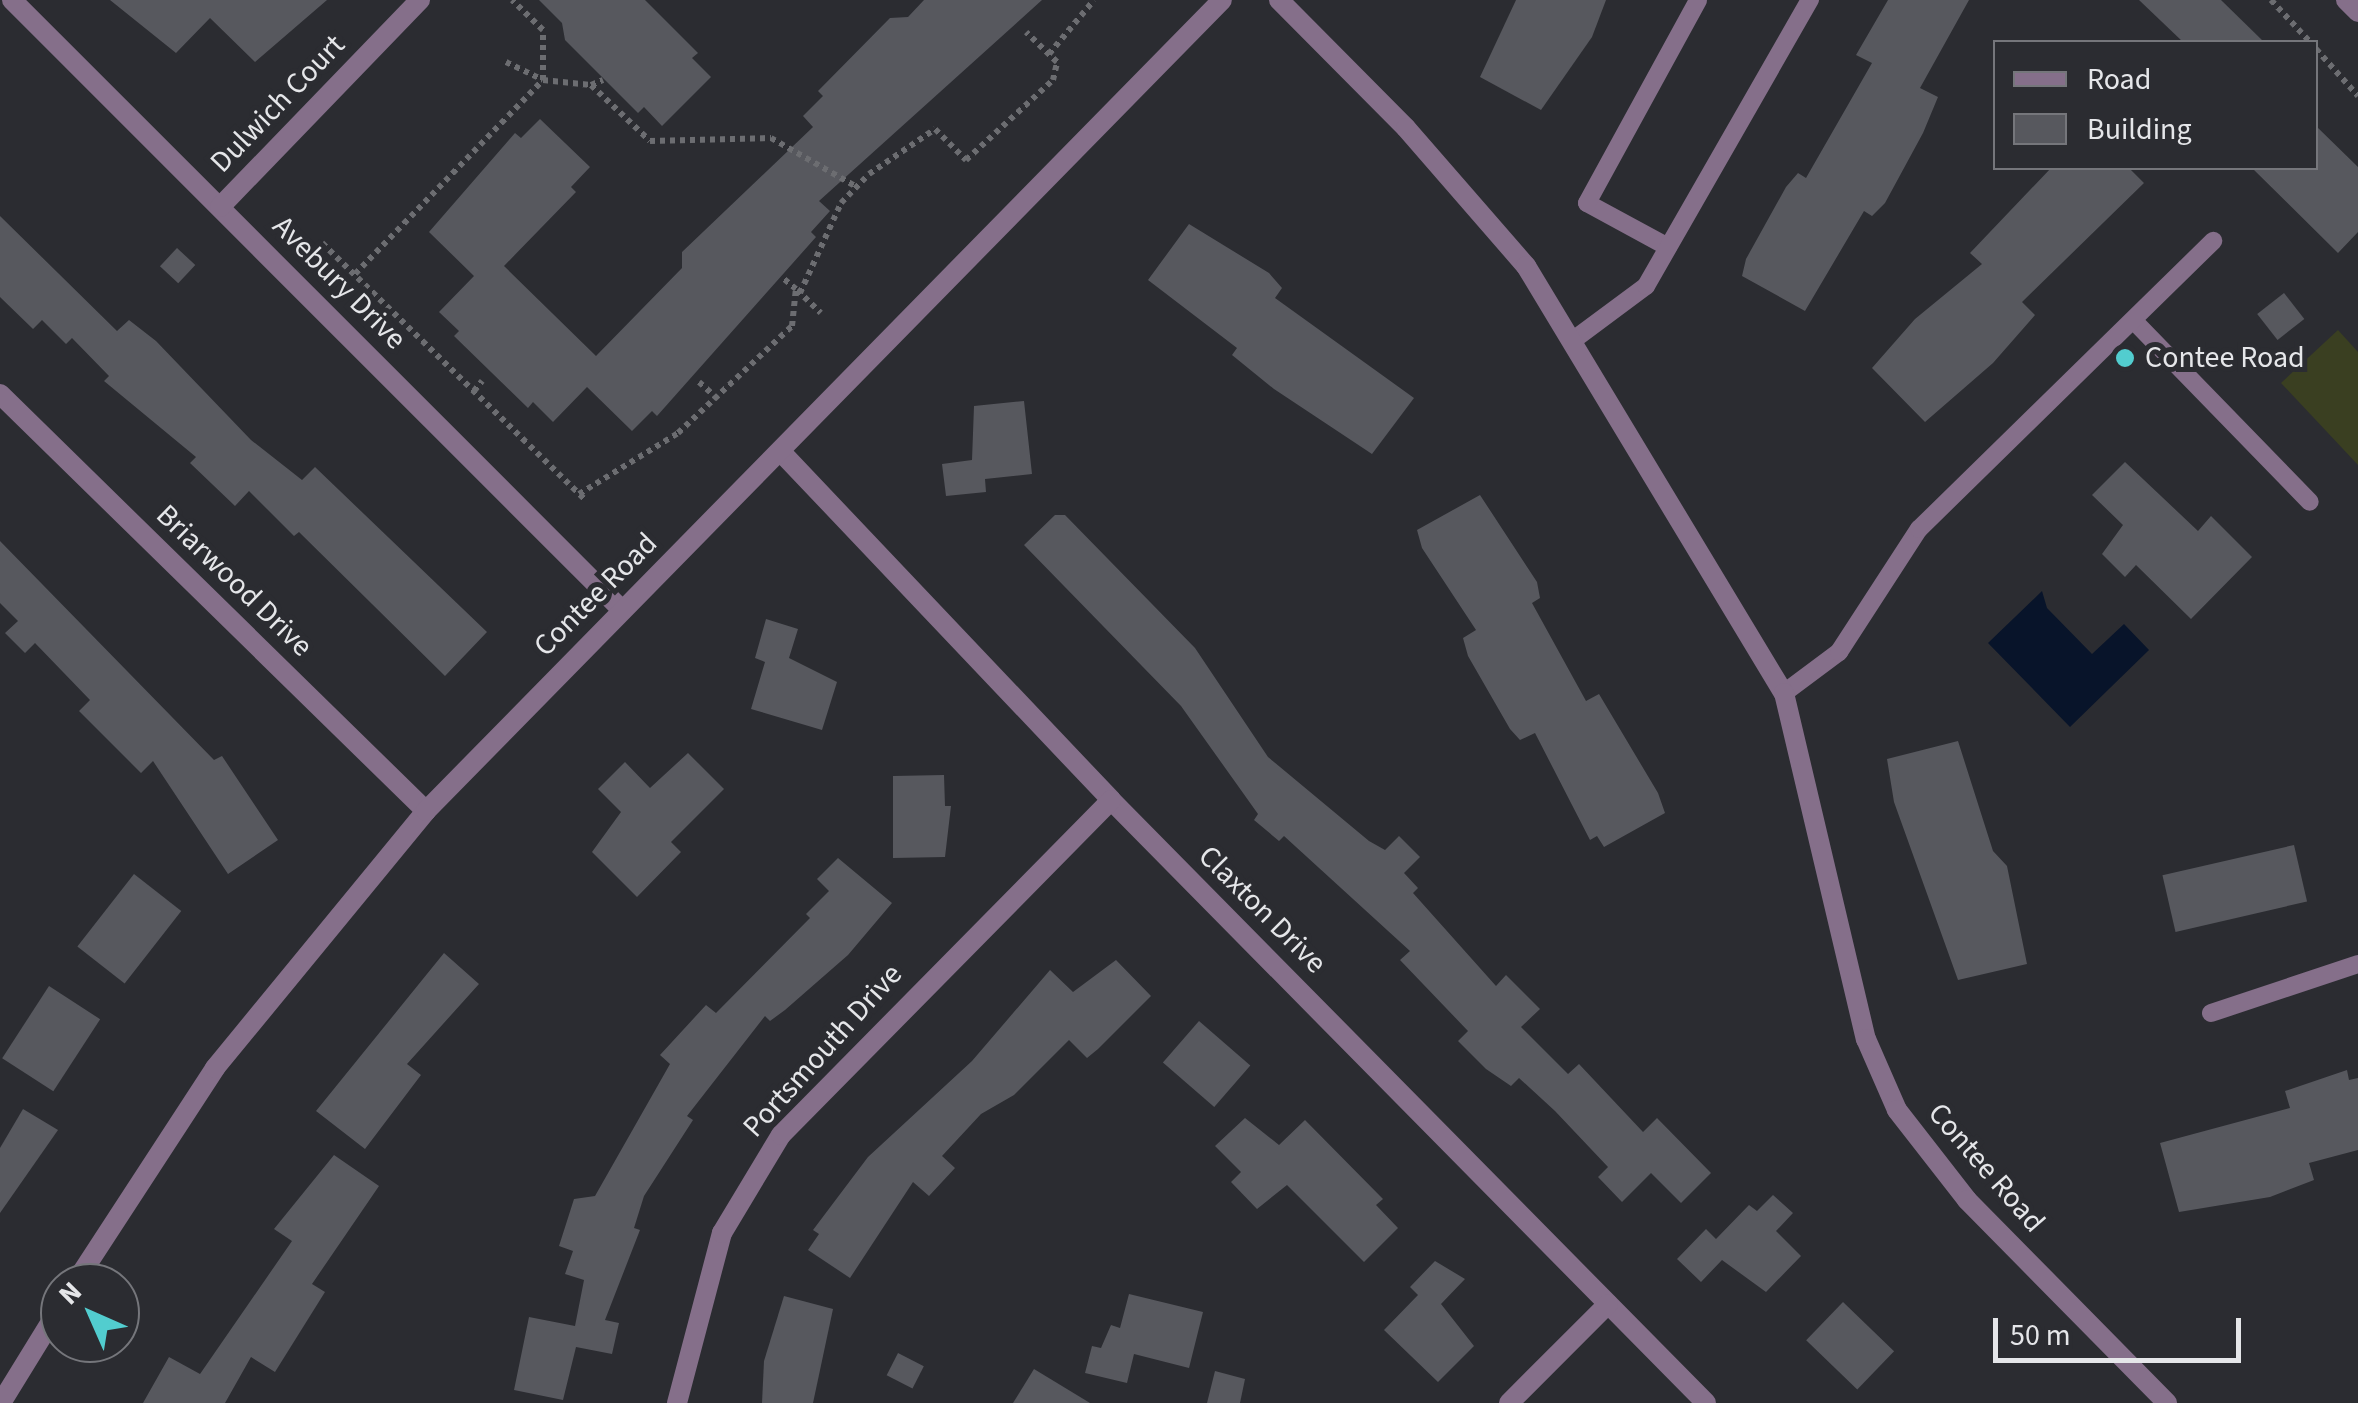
<!DOCTYPE html>
<html>
<head>
<meta charset="utf-8">
<style>
  body { margin:0 }
  #map { position:relative; width:2358px; height:1403px; overflow:hidden; background:#2b2c31; font-family:"Source Sans 3",sans-serif }
  div>[style] { position:absolute }
  [style*='--x'] { left:calc(var(--x)*1px); top:calc(var(--y)*1px); width:calc(var(--w)*1px); rotate:calc(var(--a)*1deg) }
  .green>* { inset:0; background:#3a3f21 }
  .water>* { inset:0; background:#08142a }
  .building>* { inset:0; background:#57585e; transform-origin:0 0 }
  .path>* { height:6px; margin-top:-3px; transform-origin:0; background:repeating-linear-gradient(90deg,#6c6d71 0 5px,transparent 0 10px) }
  .service>* { height:18px; margin:-9px; padding:0 9px; transform-origin:9px; border-radius:9px; background:#856f8a }
  .minor>* { height:20px; margin:-10px; padding:0 10px; transform-origin:10px; border-radius:10px; background:#856f8a }
  .tertiary>* { height:20px; margin:-10px; padding:0 10px; transform-origin:10px; border-radius:10px; background:#856f8a }
  .dots>* { width:28px; height:28px; translate:-50% -50%; box-sizing:border-box; border:5px solid #2b2c31; border-radius:50% }
  span { translate:-50% -50%; white-space:nowrap; text-align:center; line-height:1.15; -webkit-text-stroke:10px #2b2c31; paint-order:stroke }
  .street-label { font-size:30px; color:#e5e6e9 }
  .poi-label { font-size:30px; color:#e5e6e9 }
  .left { translate:0 -50%; text-align:left }
  .legend { position:absolute; left:1993px; top:40px; width:325px; height:130px; box-sizing:border-box; background:#2b2c31; border:2px solid #75767b; margin:0; padding:12px 18px; list-style:none; font-size:30px; color:#e5e6e9 }
  .legend li { display:flex; align-items:center; gap:20px; height:50px }
  .legend b { width:50px; border:2px solid #75767b }
  .north { position:absolute; left:40px; top:1263px; width:100px; height:100px; box-sizing:border-box; background:#2b2c31; border:2px solid #75767b; border-radius:50%; rotate:315deg; font-size:28px; font-weight:700; line-height:40px; text-align:center; color:#e5e6e9 }
  .north::after { content:''; display:block; margin:auto; width:35px; height:45px; background:#52cdcf; clip-path:polygon(50% 0,100% 100%,50% 72%,0 100%) }
  .scale { position:absolute; left:1993px; top:1318px; width:248px; height:45px; box-sizing:border-box; border:5px solid #e5e6e9; border-top:0; padding-left:12px; font-size:30px; line-height:35px; white-space:nowrap; color:#e5e6e9; -webkit-text-stroke:8px #2b2c31; paint-order:stroke }
</style>
</head>
<body>
<div id="map">
  <div class="green">
    <i style="clip-path:polygon(2338px 330px,2358px 352px,2358px 465px,2281px 383px)"></i>
  </div>
  <div class="water">
    <i style="clip-path:polygon(2042px 591px,2047px 608px,2092px 654px,2124px 624px,2149px 650px,2070px 727px,1988px 643px)"></i>
  </div>
  <div class="building">
    <i style="clip-path:polygon(110px 0,327px 0,255px 62px,210px 18px,176px 53px)"></i>
    <i style="clip-path:polygon(539px 0,645px 0,698px 53px,692px 58px,711px 77px,662px 126px,644px 107px,638px 113px,565px 40px,562px 23px)"></i>
    <i style="clip-path:polygon(924px 0,1042px 0,819px 201px,830px 211px,811px 232px,816px 237px,657px 416px,652px 411px,632px 431px,587px 387px,553px 422px,533px 402px,528px 408px,454px 336px,459px 331px,439px 312px,474px 276px,429px 232px,515px 133px,521px 138px,540px 119px,590px 167px,571px 187px,576px 192px,504px 266px,596px 356px,682px 268px,682px 252px,813px 127px,803px 116px,823px 96px,818px 91px,890px 18px,908px 17px)"></i>
    <i style="clip-path:polygon(1516px 0,1606px 0,1592px 37px,1541px 110px,1480px 77px)"></i>
    <i style="clip-path:polygon(1888px 0,1969px 0,1920px 88px,1938px 97px,1923px 133px,1885px 203px,1872px 216px,1864px 211px,1805px 311px,1742px 276px,1746px 259px,1786px 187px,1798px 173px,1806px 178px,1872px 63px,1856px 55px)"></i>
    <i style="clip-path:polygon(2139px 0,2221px 0,2264px 42px,2183px 42px)"></i>
    <i style="clip-path:polygon(2316px 126px,2358px 167px,2358px 232px,2338px 253px,2252px 168px,2316px 168px)"></i>
    <i style="clip-path:polygon(2051px 168px,2129px 168px,2144px 183px,2022px 302px,2035px 315px,1993px 363px,1925px 422px,1872px 368px,1915px 319px,1982px 264px,1970px 253px)"></i>
    <i style="clip-path:polygon(0 216px,117px 331px,129px 320px,156px 341px,251px 440px,302px 480px,315px 467px,487px 632px,445px 676px,299px 532px,294px 536px,249px 491px,235px 506px,190px 463px,196px 457px,104px 381px,109px 376px,72px 338px,66px 344px,42px 320px,33px 329px,0 297px)"></i>
    <i style="clip-path:polygon(1189px 224px,1269px 273px,1282px 288px,1275px 298px,1414px 398px,1372px 454px,1274px 389px,1232px 355px,1237px 348px,1148px 280px)"></i>
    <i style="left:177px;top:248px;width:25px;height:25px;rotate:43deg"></i>
    <i style="left:2284px;top:293px;width:33px;height:34px;rotate:52deg"></i>
    <i style="clip-path:polygon(1024px 401px,1032px 474px,985px 479px,986px 492px,946px 496px,942px 464px,972px 460px,974px 406px)"></i>
    <i style="clip-path:polygon(2125px 462px,2198px 531px,2211px 516px,2252px 557px,2191px 619px,2136px 565px,2125px 577px,2102px 554px,2123px 525px,2092px 495px)"></i>
    <i style="clip-path:polygon(1480px 495px,1537px 582px,1540px 598px,1532px 603px,1586px 701px,1599px 694px,1658px 793px,1665px 813px,1604px 847px,1597px 836px,1590px 840px,1535px 733px,1520px 740px,1510px 729px,1468px 656px,1463px 638px,1476px 630px,1422px 548px,1417px 530px)"></i>
    <i style="clip-path:polygon(1055px 515px,1065px 515px,1195px 648px,1268px 757px,1369px 841px,1385px 850px,1399px 836px,1420px 857px,1404px 873px,1418px 888px,1413px 893px,1496px 986px,1506px 975px,1540px 1009px,1521px 1027px,1568px 1074px,1579px 1064px,1643px 1132px,1657px 1118px,1711px 1173px,1681px 1203px,1651px 1173px,1622px 1202px,1598px 1177px,1608px 1167px,1555px 1111px,1519px 1078px,1511px 1086px,1486px 1069px,1458px 1041px,1468px 1031px,1400px 960px,1410px 951px,1284px 836px,1279px 841px,1254px 820px,1258px 814px,1181px 706px,1024px 545px)"></i>
    <i style="clip-path:polygon(0 541px,214px 760px,222px 756px,278px 840px,228px 874px,153px 761px,141px 773px,79px 711px,90px 700px,35px 643px,25px 653px,5px 633px,18px 621px,0 603px)"></i>
    <i style="clip-path:polygon(766px 619px,798px 629px,789px 658px,837px 682px,822px 730px,751px 709px,765px 662px,755px 658px)"></i>
    <i style="clip-path:polygon(1958px 741px,1993px 851px,2007px 866px,2027px 964px,1958px 980px,1894px 802px,1887px 759px)"></i>
    <i style="clip-path:polygon(688px 753px,724px 789px,671px 842px,681px 852px,637px 897px,592px 852px,621px 812px,598px 789px,625px 762px,650px 788px)"></i>
    <i style="clip-path:polygon(944px 775px,945px 806px,951px 806px,945px 857px,893px 858px,893px 776px)"></i>
    <i style="left:2294px;top:845px;width:58px;height:135px;rotate:77deg"></i>
    <i style="clip-path:polygon(838px 858px,892px 903px,848px 955px,785px 1010px,770px 1021px,765px 1016px,687px 1116px,693px 1120px,644px 1196px,634px 1228px,640px 1230px,605px 1320px,619px 1323px,612px 1354px,576px 1347px,563px 1400px,514px 1390px,529px 1317px,575px 1326px,584px 1280px,565px 1274px,573px 1251px,559px 1246px,574px 1199px,595px 1196px,670px 1064px,660px 1055px,706px 1005px,716px 1013px,810px 918px,806px 914px,829px 891px,817px 879px)"></i>
    <i style="left:134px;top:874px;width:60px;height:92px;rotate:38deg"></i>
    <i style="clip-path:polygon(444px 953px,479px 984px,407px 1064px,421px 1075px,365px 1149px,316px 1111px)"></i>
    <i style="clip-path:polygon(1116px 960px,1151px 996px,1098px 1049px,1087px 1058px,1069px 1040px,1014px 1095px,981px 1114px,942px 1156px,955px 1168px,929px 1196px,913px 1182px,850px 1278px,808px 1250px,819px 1234px,813px 1230px,868px 1157px,972px 1061px,1050px 970px,1073px 992px)"></i>
    <i style="left:49px;top:986px;width:61px;height:86px;rotate:33deg"></i>
    <i style="left:1199px;top:1021px;width:68px;height:55px;rotate:41deg"></i>
    <i style="clip-path:polygon(2347px 1070px,2349px 1080px,2358px 1078px,2358px 1150px,2309px 1163px,2314px 1180px,2270px 1197px,2179px 1212px,2160px 1143px,2290px 1108px,2285px 1091px)"></i>
    <i style="clip-path:polygon(23px 1109px,58px 1130px,0 1213px,0 1148px)"></i>
    <i style="clip-path:polygon(1245px 1118px,1279px 1145px,1305px 1120px,1383px 1199px,1376px 1205px,1398px 1228px,1364px 1262px,1287px 1185px,1257px 1209px,1231px 1182px,1241px 1172px,1215px 1146px)"></i>
    <i style="clip-path:polygon(334px 1155px,379px 1186px,312px 1284px,325px 1292px,275px 1372px,251px 1357px,225px 1403px,143px 1403px,169px 1357px,200px 1374px,292px 1241px,274px 1229px)"></i>
    <i style="clip-path:polygon(1773px 1195px,1793px 1213px,1776px 1231px,1801px 1256px,1766px 1292px,1722px 1260px,1701px 1282px,1677px 1259px,1706px 1229px,1716px 1239px,1749px 1205px,1757px 1211px)"></i>
    <i style="clip-path:polygon(1435px 1261px,1465px 1279px,1441px 1304px,1474px 1346px,1438px 1382px,1384px 1330px,1418px 1295px,1410px 1287px)"></i>
    <i style="clip-path:polygon(1129px 1294px,1203px 1312px,1189px 1368px,1134px 1354px,1127px 1383px,1085px 1373px,1092px 1346px,1101px 1348px,1111px 1325px,1120px 1328px)"></i>
    <i style="clip-path:polygon(784px 1296px,833px 1309px,813px 1403px,762px 1403px,764px 1361px)"></i>
    <i style="left:1843px;top:1302px;width:71px;height:53px;rotate:44deg"></i>
    <i style="left:898px;top:1353px;width:29px;height:25px;rotate:27deg"></i>
    <i style="clip-path:polygon(1034px 1369px,1090px 1403px,1013px 1403px)"></i>
    <i style="clip-path:polygon(1215px 1371px,1245px 1379px,1240px 1403px,1207px 1403px)"></i>
  </div>
  <div class="path">
    <i style="--x:2271;--y:0;--w:57;--a:47.1"></i>
    <i style="--x:2316;--y:49;--w:63;--a:48.2"></i>
    <i style="--x:1049;--y:54;--w:70;--a:-50.2"></i>
    <i style="--x:506;--y:62;--w:41;--a:25.9"></i>
    <i style="--x:543;--y:80;--w:48;--a:5.9"></i>
    <i style="--x:591;--y:85;--w:81;--a:43.5"></i>
    <i style="--x:650;--y:141;--w:121;--a:-1.4"></i>
    <i style="--x:771;--y:138;--w:99;--a:29.7"></i>
    <i style="--x:591;--y:85;--w:13;--a:-23"></i>
    <i style="--x:322;--y:243;--w:369;--a:44.3"></i>
    <i style="--x:355;--y:274;--w:270;--a:-45.9"></i>
    <i style="--x:543;--y:80;--w:50;--a:-90"></i>
    <i style="--x:543;--y:30;--w:43;--a:-135.9"></i>
    <i style="--x:797;--y:290;--w:33;--a:44"></i>
    <i style="--x:800;--y:293;--w:99;--a:-65.5"></i>
    <i style="--x:841;--y:203;--w:40;--a:-46"></i>
    <i style="--x:869;--y:174;--w:80;--a:-34.3"></i>
    <i style="--x:935;--y:129;--w:44;--a:45"></i>
    <i style="--x:966;--y:160;--w:118;--a:-42.6"></i>
    <i style="--x:1053;--y:80;--w:18;--a:-77"></i>
    <i style="--x:1057;--y:62;--w:43;--a:-135.9"></i>
    <i style="--x:699;--y:382;--w:25;--a:42"></i>
    <i style="--x:474;--y:391;--w:13;--a:-51"></i>
    <i style="--x:579;--y:494;--w:116;--a:-31.6"></i>
    <i style="--x:678;--y:433;--w:156;--a:-43.2"></i>
    <i style="--x:792;--y:326;--w:37;--a:-84"></i>
    <i style="--x:796;--y:289;--w:16;--a:-140"></i>
  </div>
  <div class="service">
    <i style="--x:1668;--y:247;--w:92;--a:-151.5"></i>
    <i style="--x:1587;--y:203;--w:231;--a:-61.3"></i>
    <i style="--x:2134;--y:321;--w:252;--a:45.8"></i>
    <i style="--x:1576;--y:338;--w:87;--a:-36.6"></i>
    <i style="--x:1646;--y:286;--w:330;--a:-60.2"></i>
    <i style="--x:1784;--y:693;--w:69;--a:-36.7"></i>
    <i style="--x:1839;--y:652;--w:147;--a:-57"></i>
    <i style="--x:1919;--y:529;--w:412;--a:-44.4"></i>
    <i style="--x:2211;--y:1013;--w:155;--a:-18.4"></i>
  </div>
  <div class="minor">
    <i style="--x:12;--y:0;--w:863;--a:45"></i>
    <i style="--x:1279;--y:0;--w:180;--a:45.2"></i>
    <i style="--x:1406;--y:128;--w:183;--a:49"></i>
    <i style="--x:1526;--y:266;--w:499;--a:58.9"></i>
    <i style="--x:1784;--y:693;--w:356;--a:76.7"></i>
    <i style="--x:1866;--y:1039;--w:77;--a:66.4"></i>
    <i style="--x:1897;--y:1110;--w:114;--a:52.1"></i>
    <i style="--x:1967;--y:1200;--w:285;--a:45.4"></i>
    <i style="--x:2346;--y:0;--w:17;--a:45"></i>
    <i style="--x:220;--y:207;--w:288;--a:-46"></i>
    <i style="--x:0;--y:394;--w:596;--a:44.39"></i>
    <i style="--x:782;--y:453;--w:478;--a:46.5"></i>
    <i style="--x:1111;--y:800;--w:847;--a:45.38"></i>
    <i style="--x:677;--y:1403;--w:176;--a:-75.2"></i>
    <i style="--x:722;--y:1233;--w:114;--a:-59"></i>
    <i style="--x:781;--y:1135;--w:470;--a:-45.4"></i>
    <i style="--x:1509;--y:1403;--w:140;--a:-45"></i>
  </div>
  <div class="tertiary">
    <i style="--x:75;--y:1283;--w:257;--a:-56.9"></i>
    <i style="--x:215;--y:1068;--w:333;--a:-50.6"></i>
    <i style="--x:426;--y:811;--w:1136;--a:-45.53"></i>
    <i style="--x:1;--y:1403;--w:113;--a:-58.4"></i>
  </div>
  <div class="dots">
    <i style="left:2125px;top:358px;background:#52cdcf"></i>
  </div>
  <div class="street-label">
    <span style="left:278px;top:104px;rotate:-46deg">Dulwich Court</span>
    <span style="left:339px;top:283px;rotate:45deg">Avebury Drive</span>
    <span style="left:234px;top:581px;rotate:44deg">Briarwood Drive</span>
    <span style="left:596px;top:595px;rotate:-45deg">Contee Road</span>
    <span style="left:1262px;top:910px;rotate:45deg">Claxton Drive</span>
    <span style="left:823px;top:1051px;rotate:-48deg">Portsmouth Drive</span>
    <span style="left:1986px;top:1168px;rotate:49deg">Contee Road</span>
  </div>
  <div class="poi-label">
    <span class="left" style="left:2145px;top:358px">Contee Road</span>
  </div>
  <ul class="legend">
  <li><b style="height:12px;background:#856f8a"></b>Road</li>
  <li><b style="height:28px;background:#57585e"></b>Building</li>
  </ul>
  <div class="north">N</div>
  <div class="scale">50 m</div>
</div>
</body>
</html>
